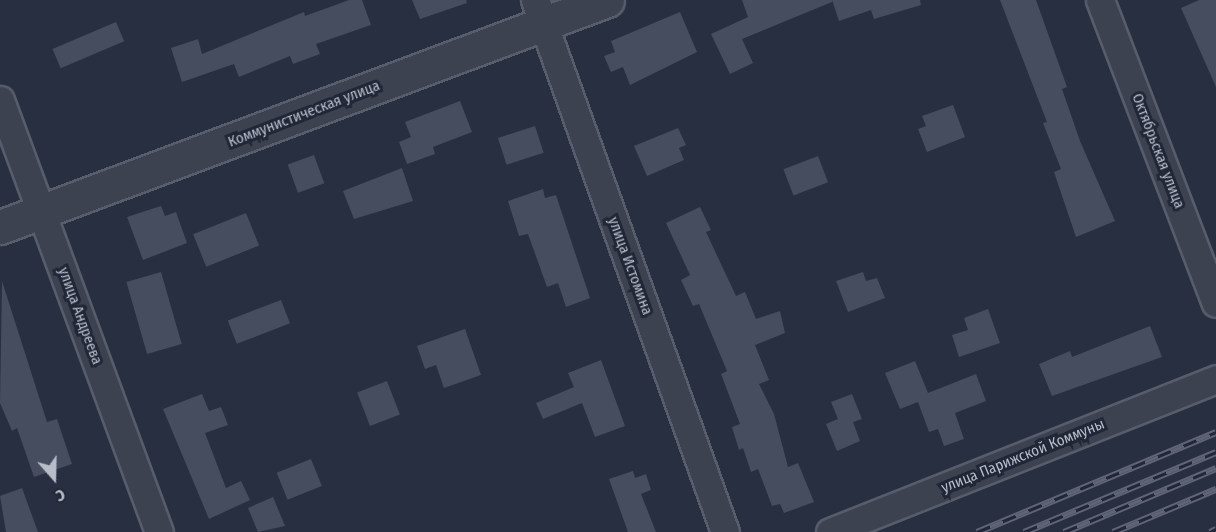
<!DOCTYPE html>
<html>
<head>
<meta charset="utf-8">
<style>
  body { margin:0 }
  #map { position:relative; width:1216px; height:532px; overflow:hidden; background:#282f40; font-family:"Fira Sans Condensed",sans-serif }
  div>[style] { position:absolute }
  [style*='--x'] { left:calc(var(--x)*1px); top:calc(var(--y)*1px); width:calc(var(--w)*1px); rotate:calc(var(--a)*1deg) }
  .building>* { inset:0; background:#454d5f; transform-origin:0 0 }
  .roads { filter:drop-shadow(2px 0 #575d6b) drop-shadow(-2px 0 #575d6b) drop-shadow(0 2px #575d6b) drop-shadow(0 -2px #575d6b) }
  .minor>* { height:27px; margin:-13.5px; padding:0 13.5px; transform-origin:13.5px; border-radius:13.5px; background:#3c4250 }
  .tertiary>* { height:33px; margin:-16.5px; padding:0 16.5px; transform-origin:16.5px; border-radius:16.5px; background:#3c4250 }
  .rail>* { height:7px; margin-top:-3.5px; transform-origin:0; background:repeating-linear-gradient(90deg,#212736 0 14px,#5f6577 0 28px); box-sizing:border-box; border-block:2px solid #5f6577 }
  span { translate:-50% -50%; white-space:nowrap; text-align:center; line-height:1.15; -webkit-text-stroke:6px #212736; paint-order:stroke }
  .street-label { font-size:15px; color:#b9bdca }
  .north { position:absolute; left:24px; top:448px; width:60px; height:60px; -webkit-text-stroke:4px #212736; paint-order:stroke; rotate:160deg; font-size:16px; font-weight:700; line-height:24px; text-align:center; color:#b9bdca }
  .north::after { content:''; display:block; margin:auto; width:21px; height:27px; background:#b9bdca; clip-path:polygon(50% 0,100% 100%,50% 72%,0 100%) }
</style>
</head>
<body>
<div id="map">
  <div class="building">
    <i style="clip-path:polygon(349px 0,362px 0,371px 25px,316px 44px,320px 54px,293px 64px,290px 56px,239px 77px,234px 64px,182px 82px,171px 48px,198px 39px,202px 54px,304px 12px,305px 16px)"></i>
    <i style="clip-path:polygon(412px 0,466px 0,467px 3px,420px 19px)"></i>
    <i style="clip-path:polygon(742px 0,832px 0,832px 2px,742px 39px,753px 63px,730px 74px,711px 34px,748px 17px)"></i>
    <i style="clip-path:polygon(832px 0,920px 0,921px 5px,874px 19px,871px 10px,839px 21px)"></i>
    <i style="clip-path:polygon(1000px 0,1036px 0,1067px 87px,1062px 89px,1080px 141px,1115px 221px,1076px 237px,1054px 172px,1061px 169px,1043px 123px,1047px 122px)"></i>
    <i style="clip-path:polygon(1199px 0,1216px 0,1216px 87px,1181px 8px)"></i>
    <i style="clip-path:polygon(680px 12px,697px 52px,630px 85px,623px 67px,611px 72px,604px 56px,615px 52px,611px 41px)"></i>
    <i style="left:116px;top:22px;width:21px;height:69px;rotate:67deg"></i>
    <i style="clip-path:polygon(460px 101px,472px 132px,433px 147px,435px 154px,407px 164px,399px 142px,411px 137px,405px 122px)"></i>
    <i style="clip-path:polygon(953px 105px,965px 137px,927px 152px,918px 129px,926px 126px,922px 116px)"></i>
    <i style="left:535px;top:126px;width:28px;height:39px;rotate:72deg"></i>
    <i style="clip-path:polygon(678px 128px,686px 145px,679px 148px,684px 160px,647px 176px,634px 146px)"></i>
    <i style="left:314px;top:155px;width:30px;height:28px;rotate:70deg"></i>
    <i style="left:818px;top:156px;width:28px;height:37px;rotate:69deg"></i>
    <i style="clip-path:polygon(402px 168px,413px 201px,354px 219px,343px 191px)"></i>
    <i style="clip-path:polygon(543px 189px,545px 198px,556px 195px,590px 298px,566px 307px,558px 283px,547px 287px,528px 234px,519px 236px,508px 201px)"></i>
    <i style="clip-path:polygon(161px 206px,165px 216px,176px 212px,187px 243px,143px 260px,127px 217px)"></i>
    <i style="clip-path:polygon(700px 207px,711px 230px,706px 232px,736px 296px,745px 292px,756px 319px,780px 311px,785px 333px,755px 345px,769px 380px,759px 384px,774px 414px,788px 467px,798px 463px,814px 502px,784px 513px,780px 504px,772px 506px,758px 469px,751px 472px,743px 448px,739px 450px,732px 427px,740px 424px,721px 374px,727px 371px,699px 304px,693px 306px,681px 280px,690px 275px,666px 223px)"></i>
    <i style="left:246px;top:213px;width:35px;height:57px;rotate:68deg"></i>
    <i style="left:161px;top:272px;width:75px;height:36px;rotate:74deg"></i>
    <i style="clip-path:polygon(863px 272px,866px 281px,877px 278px,885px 298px,848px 312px,836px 281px)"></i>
    <i style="clip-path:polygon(2px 281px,47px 422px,57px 419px,72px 464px,34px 477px,17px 428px,12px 431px,0 403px)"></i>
    <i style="left:281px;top:300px;width:25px;height:57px;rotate:69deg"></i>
    <i style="clip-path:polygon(988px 309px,1000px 343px,959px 357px,952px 335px,968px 330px,964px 318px)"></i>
    <i style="clip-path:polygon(1150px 326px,1162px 357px,1052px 396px,1039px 364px,1070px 351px,1072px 357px)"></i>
    <i style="clip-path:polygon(465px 329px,481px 375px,444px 388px,436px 365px,425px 369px,417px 346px)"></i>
    <i style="clip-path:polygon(601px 360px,625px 426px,595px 437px,582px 403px,543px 419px,536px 403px,574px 387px,568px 373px)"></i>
    <i style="clip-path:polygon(915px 361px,928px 393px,976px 374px,986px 401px,955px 413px,964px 439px,944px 446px,938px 429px,929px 432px,918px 402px,900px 409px,885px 373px)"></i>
    <i style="left:387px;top:381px;width:36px;height:32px;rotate:69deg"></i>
    <i style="clip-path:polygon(202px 394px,209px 411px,221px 407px,228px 425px,205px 433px,226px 488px,241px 481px,250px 500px,209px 519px,163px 409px)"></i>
    <i style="clip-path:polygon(852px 394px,862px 419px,853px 422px,860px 441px,837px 451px,826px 424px,838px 419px,831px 402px)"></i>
    <i style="left:311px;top:459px;width:29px;height:37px;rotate:68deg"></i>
    <i style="clip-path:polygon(633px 471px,635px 478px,646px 474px,651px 490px,641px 494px,656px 532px,628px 532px,609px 479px)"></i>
    <i style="clip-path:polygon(22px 488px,38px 532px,6px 532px,0 496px)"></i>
    <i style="clip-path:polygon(273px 497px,285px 526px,258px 532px,248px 508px)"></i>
  </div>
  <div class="roads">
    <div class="minor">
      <i style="--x:535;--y:0;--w:565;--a:70.35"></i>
      <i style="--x:1100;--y:0;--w:324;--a:69.1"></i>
      <i style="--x:0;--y:100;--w:460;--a:69.8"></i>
      <i style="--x:830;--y:532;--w:415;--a:-21.6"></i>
    </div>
    <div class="tertiary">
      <i style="--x:0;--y:227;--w:648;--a:-20.5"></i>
    </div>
  </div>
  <div class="rail">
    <i style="--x:977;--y:532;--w:259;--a:-22.7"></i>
    <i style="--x:1024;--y:532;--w:208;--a:-22.6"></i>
    <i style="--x:1064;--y:532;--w:165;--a:-22.8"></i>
    <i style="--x:1113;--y:532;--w:112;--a:-22.7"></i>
    <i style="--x:1210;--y:532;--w:7;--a:-27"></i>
  </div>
  <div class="street-label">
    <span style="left:304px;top:114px;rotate:-21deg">Коммунистическая улица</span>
    <span style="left:1158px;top:151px;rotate:69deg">Октябрьская улица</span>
    <span style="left:630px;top:266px;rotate:70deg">улица Истомина</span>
    <span style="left:80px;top:316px;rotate:70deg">улица Андреева</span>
    <span style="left:1023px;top:456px;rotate:-22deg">улица Парижской Коммуны</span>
  </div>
  <div class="north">С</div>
</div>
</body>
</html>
